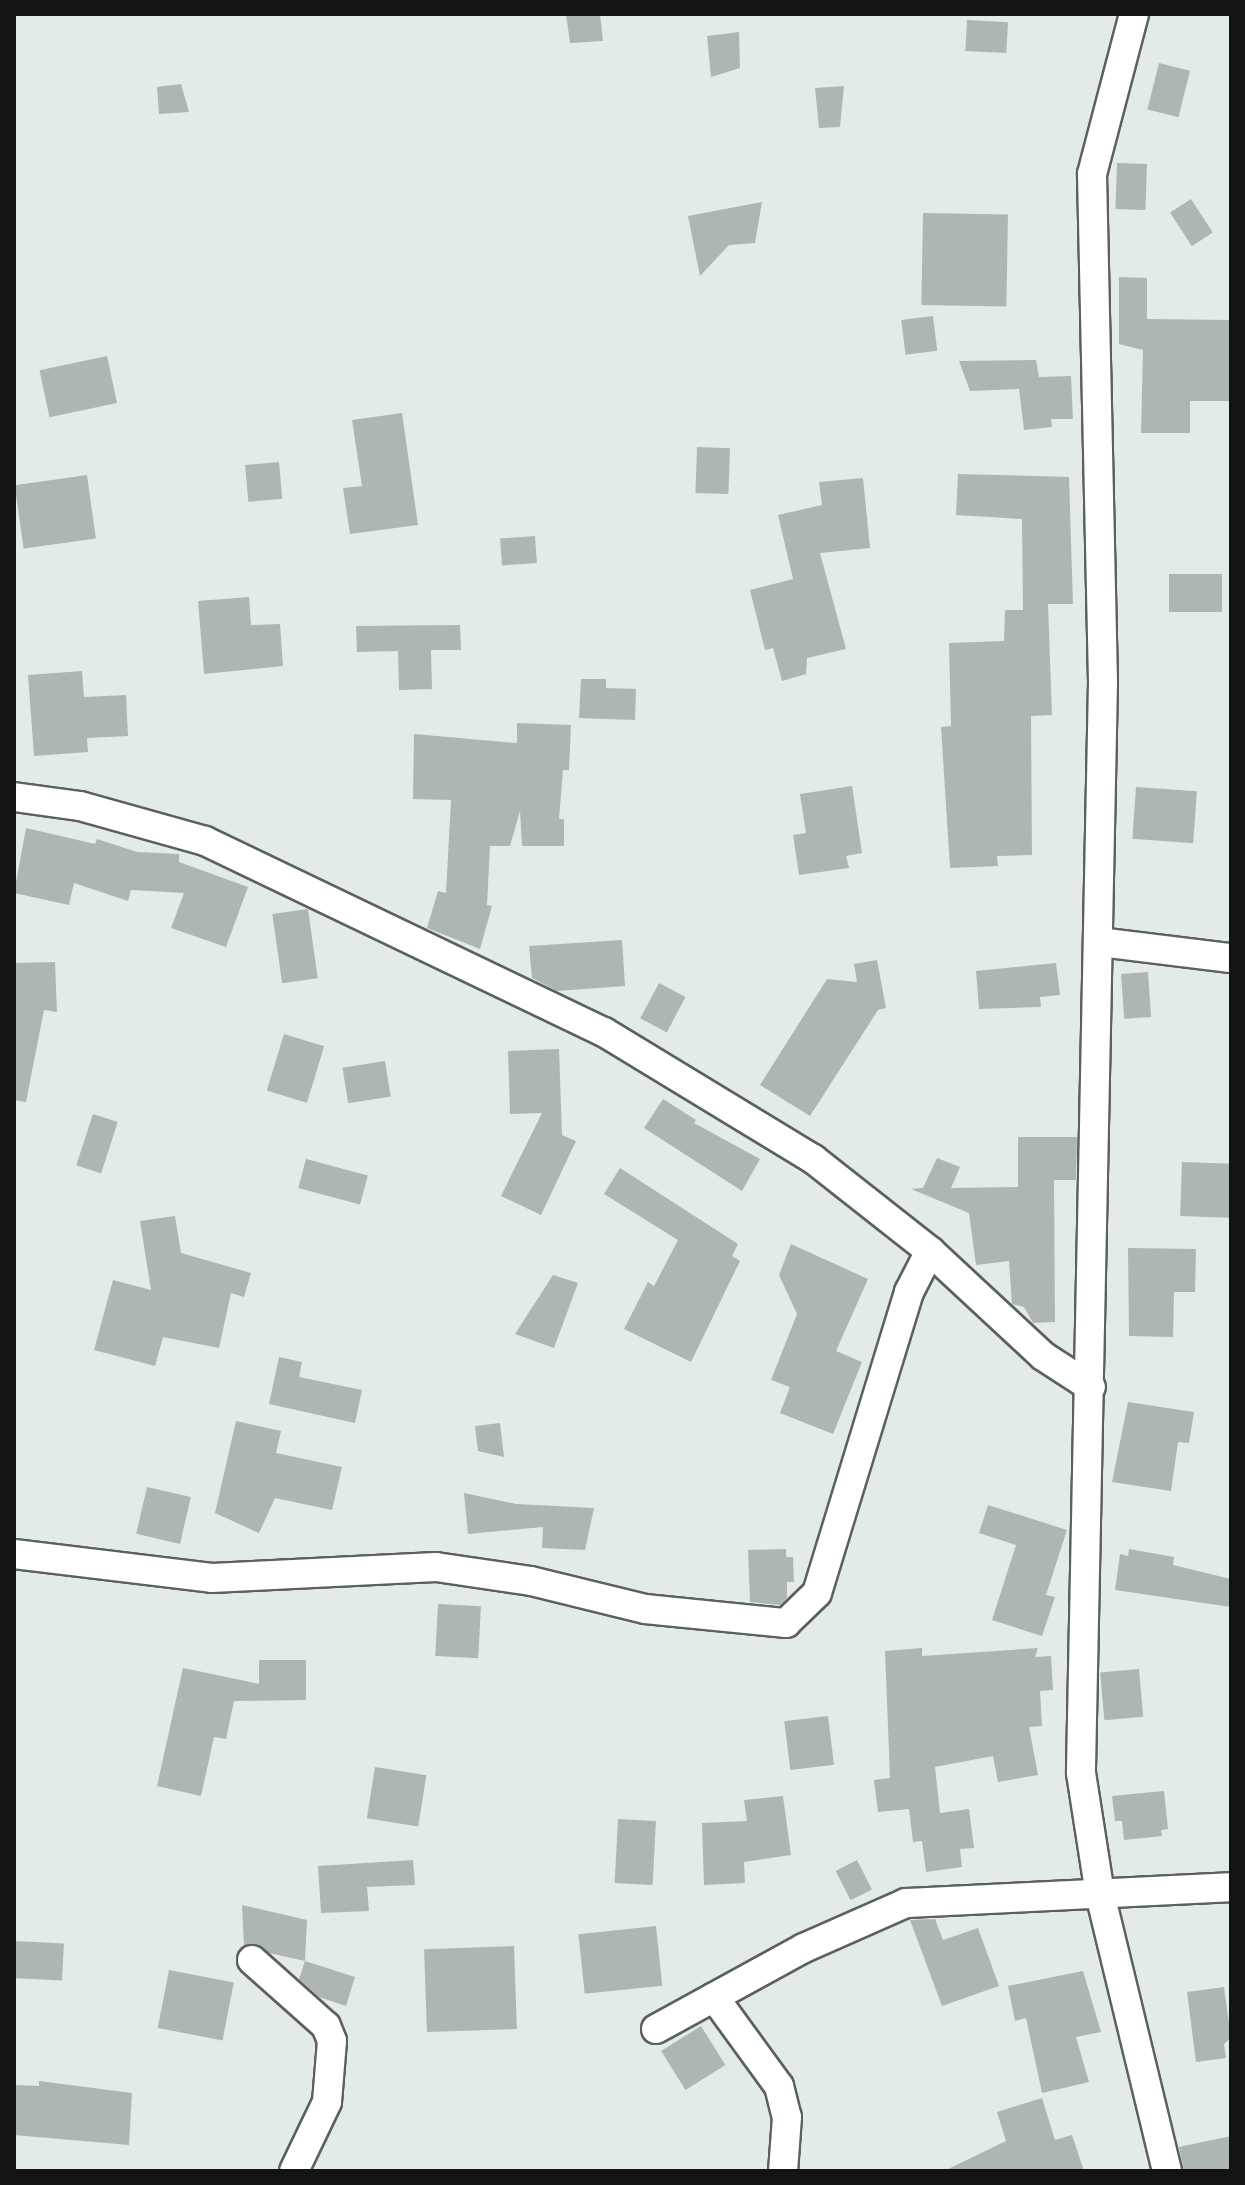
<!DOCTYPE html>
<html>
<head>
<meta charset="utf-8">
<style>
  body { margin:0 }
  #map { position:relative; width:1245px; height:2185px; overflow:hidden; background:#e3ebe8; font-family:Overpass,sans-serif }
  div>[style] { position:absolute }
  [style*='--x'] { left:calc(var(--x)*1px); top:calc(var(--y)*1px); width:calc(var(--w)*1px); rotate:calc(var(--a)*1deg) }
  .building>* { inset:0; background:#adb6b5; transform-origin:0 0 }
  .roads { filter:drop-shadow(2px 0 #5a615e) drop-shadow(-2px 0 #5a615e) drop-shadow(0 2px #5a615e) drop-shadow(0 -2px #5a615e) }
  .street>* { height:28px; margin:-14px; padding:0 14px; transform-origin:14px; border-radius:14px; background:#fff }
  span { translate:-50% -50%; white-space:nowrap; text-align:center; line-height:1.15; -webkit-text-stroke:6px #fff; paint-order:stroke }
  .frame { position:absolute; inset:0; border:16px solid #111413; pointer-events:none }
</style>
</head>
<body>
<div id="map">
  <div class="building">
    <i style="clip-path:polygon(566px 14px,600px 14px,603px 41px,570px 43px)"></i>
    <i style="left:967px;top:20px;width:41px;height:31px;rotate:3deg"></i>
    <i style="clip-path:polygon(739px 32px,740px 68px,711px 77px,707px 36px)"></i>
    <i style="left:1159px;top:63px;width:32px;height:48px;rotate:14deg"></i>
    <i style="clip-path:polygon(181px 84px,189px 112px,159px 114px,157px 87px)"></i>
    <i style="clip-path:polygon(844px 86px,840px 127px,819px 128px,815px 88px)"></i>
    <i style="left:1117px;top:163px;width:30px;height:46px;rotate:2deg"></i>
    <i style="left:1191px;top:199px;width:40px;height:25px;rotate:57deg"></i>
    <i style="clip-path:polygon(762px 202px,755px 243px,729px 245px,700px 276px,688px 216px)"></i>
    <i style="left:923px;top:213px;width:85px;height:92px;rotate:1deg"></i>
    <i style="clip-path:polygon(1119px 277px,1147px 278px,1147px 319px,1231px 320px,1231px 401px,1190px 401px,1190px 433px,1141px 433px,1143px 350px,1119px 344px)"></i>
    <i style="left:933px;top:316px;width:35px;height:32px;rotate:83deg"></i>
    <i style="left:107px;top:356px;width:48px;height:69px;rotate:78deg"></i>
    <i style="clip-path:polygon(1036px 360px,1039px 377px,1071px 376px,1073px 419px,1051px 419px,1052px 427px,1024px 430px,1019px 389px,970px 391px,959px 361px)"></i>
    <i style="clip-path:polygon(402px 413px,418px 525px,350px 534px,343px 488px,362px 486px,352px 420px)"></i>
    <i style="left:697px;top:447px;width:33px;height:46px;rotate:2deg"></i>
    <i style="left:279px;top:462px;width:37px;height:34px;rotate:85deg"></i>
    <i style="clip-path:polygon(958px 474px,1069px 477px,1073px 604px,1048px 604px,1052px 715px,1031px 716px,1032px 855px,997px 856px,998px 866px,950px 868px,941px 727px,951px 726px,949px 643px,1004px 641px,1005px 610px,1023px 610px,1022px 519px,956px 515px)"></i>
    <i style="left:87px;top:475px;width:64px;height:73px;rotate:82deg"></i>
    <i style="clip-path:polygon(863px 478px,870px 548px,820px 553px,846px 649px,807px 658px,806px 674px,782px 681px,773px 648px,765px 650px,750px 590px,793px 579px,778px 515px,822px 505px,819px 482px)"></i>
    <i style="left:535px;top:536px;width:27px;height:35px;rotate:86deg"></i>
    <i style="left:1169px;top:574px;width:53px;height:38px"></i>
    <i style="clip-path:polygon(249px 597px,251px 625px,280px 624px,283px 666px,204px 674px,198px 601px)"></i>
    <i style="clip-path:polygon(460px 625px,461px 650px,431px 650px,432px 689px,399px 690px,398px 651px,357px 652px,356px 626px)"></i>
    <i style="clip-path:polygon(82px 671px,84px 697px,126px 695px,128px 736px,87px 738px,88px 752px,34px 756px,28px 675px)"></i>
    <i style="clip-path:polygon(581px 679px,606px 679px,606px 688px,636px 689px,635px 720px,579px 718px)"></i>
    <i style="clip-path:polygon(517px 723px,571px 725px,569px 770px,563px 770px,559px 819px,564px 819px,564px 846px,522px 846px,520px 811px,510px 846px,490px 846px,487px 905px,492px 906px,480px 949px,427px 928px,438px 891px,446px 893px,451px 800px,413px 799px,414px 734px,517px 743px)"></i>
    <i style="clip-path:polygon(852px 786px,862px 853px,846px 856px,849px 868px,799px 875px,793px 835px,806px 833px,800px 794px)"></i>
    <i style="left:1136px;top:787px;width:61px;height:52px;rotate:4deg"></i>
    <i style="clip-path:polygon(26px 828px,95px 844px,97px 839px,137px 852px,179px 854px,179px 862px,248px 887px,226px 947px,171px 928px,184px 893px,131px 890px,128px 901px,74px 883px,69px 905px,14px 893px)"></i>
    <i style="left:308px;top:909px;width:70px;height:36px;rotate:82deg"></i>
    <i style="clip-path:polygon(622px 940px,625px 986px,557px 991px,532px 978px,529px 946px)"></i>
    <i style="clip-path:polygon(877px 960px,886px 1008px,878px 1010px,810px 1116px,760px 1085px,827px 979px,857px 982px,854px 964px)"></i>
    <i style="clip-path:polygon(55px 962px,57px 1012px,44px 1010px,26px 1102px,14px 1100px,14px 963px)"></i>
    <i style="clip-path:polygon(1056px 963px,1060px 995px,1040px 997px,1041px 1007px,979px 1009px,976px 971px)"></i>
    <i style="left:1148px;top:972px;width:45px;height:27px;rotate:86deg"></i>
    <i style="left:659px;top:983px;width:30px;height:40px;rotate:28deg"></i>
    <i style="left:284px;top:1034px;width:42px;height:59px;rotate:17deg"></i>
    <i style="clip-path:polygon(559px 1049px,562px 1135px,576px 1141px,541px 1215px,501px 1196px,542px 1113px,510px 1114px,508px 1051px)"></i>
    <i style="left:385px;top:1061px;width:36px;height:43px;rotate:81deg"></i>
    <i style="clip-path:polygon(663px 1099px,696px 1120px,694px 1123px,760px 1159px,742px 1191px,644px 1128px)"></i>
    <i style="left:93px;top:1114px;width:26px;height:54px;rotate:18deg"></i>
    <i style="clip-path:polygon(1018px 1137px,1077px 1137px,1076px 1180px,1054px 1180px,1055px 1322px,1033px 1323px,1024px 1307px,1012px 1304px,1009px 1261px,976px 1265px,969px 1213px,911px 1189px,923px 1188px,937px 1158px,960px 1167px,951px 1188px,1018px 1187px)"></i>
    <i style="left:306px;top:1159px;width:64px;height:30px;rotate:15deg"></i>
    <i style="left:1182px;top:1162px;width:49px;height:54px;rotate:2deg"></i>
    <i style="clip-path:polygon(620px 1168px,738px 1244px,732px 1256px,740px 1261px,691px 1362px,624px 1329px,648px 1282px,654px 1286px,678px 1240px,604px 1194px)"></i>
    <i style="clip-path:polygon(175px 1216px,181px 1253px,251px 1273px,244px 1297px,231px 1293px,219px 1348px,163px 1337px,155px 1366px,94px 1350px,113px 1280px,151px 1290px,140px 1221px)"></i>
    <i style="clip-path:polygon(791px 1244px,868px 1279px,836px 1351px,862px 1362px,833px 1434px,780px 1413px,790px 1387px,771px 1380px,797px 1314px,779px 1275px)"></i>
    <i style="clip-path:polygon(1128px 1248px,1196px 1249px,1195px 1292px,1174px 1292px,1173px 1337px,1129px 1336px)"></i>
    <i style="clip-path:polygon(553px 1275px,578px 1283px,554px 1348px,515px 1334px)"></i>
    <i style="clip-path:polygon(279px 1357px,302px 1362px,299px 1377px,362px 1390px,355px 1423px,269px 1404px)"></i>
    <i style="clip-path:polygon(1128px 1402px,1194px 1412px,1189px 1443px,1178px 1442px,1171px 1491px,1112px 1482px)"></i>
    <i style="clip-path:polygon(236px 1421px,281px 1431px,276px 1453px,342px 1467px,332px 1510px,275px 1498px,259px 1533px,215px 1513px)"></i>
    <i style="clip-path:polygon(500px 1423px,504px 1457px,478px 1451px,475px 1426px)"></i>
    <i style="left:147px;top:1487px;width:45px;height:48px;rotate:13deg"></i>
    <i style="clip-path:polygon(464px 1493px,516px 1504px,594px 1508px,585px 1550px,542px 1548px,543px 1527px,468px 1534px)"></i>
    <i style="clip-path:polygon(988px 1505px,1067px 1530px,1046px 1595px,1055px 1597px,1042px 1636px,992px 1620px,1016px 1545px,979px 1533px)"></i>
    <i style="clip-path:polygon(786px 1549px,786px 1557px,793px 1557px,794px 1582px,787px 1582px,787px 1598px,780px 1605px,750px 1602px,748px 1550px)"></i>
    <i style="clip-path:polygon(1129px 1549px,1174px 1557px,1173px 1565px,1231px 1579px,1231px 1607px,1115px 1590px,1120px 1554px,1128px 1556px)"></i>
    <i style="left:438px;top:1604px;width:43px;height:52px;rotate:3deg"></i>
    <i style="clip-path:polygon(922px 1648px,922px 1656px,1038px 1648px,1035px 1657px,1051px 1656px,1053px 1690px,1040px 1691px,1042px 1726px,1029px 1727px,1038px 1775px,998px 1782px,993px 1756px,935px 1767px,940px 1813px,969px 1809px,974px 1848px,960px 1849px,962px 1867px,926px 1872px,922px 1841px,913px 1842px,909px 1809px,878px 1812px,874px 1780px,890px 1778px,885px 1651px)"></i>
    <i style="clip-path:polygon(259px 1660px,306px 1660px,306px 1700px,234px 1701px,226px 1739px,214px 1737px,201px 1796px,157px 1786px,183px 1668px,259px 1684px)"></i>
    <i style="left:1139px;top:1669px;width:48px;height:39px;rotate:85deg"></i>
    <i style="left:828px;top:1716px;width:49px;height:44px;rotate:83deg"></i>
    <i style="left:375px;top:1767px;width:52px;height:52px;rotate:9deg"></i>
    <i style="clip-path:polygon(1164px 1791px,1168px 1829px,1161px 1830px,1162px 1836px,1124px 1840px,1122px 1821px,1115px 1821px,1112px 1796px)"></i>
    <i style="clip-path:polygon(783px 1796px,791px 1855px,744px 1862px,745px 1883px,704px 1885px,702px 1823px,747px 1821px,744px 1800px)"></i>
    <i style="left:618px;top:1819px;width:38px;height:64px;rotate:3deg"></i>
    <i style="clip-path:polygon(413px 1860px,415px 1885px,367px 1887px,369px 1911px,321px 1913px,318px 1866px)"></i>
    <i style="left:857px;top:1860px;width:33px;height:24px;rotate:63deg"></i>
    <i style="clip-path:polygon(242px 1905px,307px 1920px,305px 1961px,269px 1953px,256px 1944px,244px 1946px)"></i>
    <i style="clip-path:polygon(935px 1919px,943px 1940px,978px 1928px,999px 1986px,942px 2006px,910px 1920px)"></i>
    <i style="left:656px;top:1926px;width:60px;height:78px;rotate:84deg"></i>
    <i style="left:14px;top:1941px;width:50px;height:37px;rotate:3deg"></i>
    <i style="left:514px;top:1946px;width:83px;height:90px;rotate:88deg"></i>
    <i style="clip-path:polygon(305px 1961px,355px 1977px,346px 2006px,319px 1997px,299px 1979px)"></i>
    <i style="left:169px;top:1970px;width:66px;height:59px;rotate:11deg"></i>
    <i style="clip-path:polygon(1083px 1971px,1101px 2032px,1076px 2037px,1089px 2082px,1042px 2093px,1026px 2018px,1015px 2021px,1008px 1986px)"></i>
    <i style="clip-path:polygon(1224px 1987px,1231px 2038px,1224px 2044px,1226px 2058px,1196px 2062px,1187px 1992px)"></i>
    <i style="left:701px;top:2026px;width:46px;height:47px;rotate:58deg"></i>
    <i style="clip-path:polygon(39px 2081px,132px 2093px,129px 2145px,14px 2135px,14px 2085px,39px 2086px)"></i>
    <i style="clip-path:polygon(1042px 2098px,1055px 2140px,1072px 2135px,1084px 2171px,944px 2171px,1006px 2141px,997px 2112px)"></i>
    <i style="clip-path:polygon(1231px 2136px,1231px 2171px,1184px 2171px,1179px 2147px)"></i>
  </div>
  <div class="roads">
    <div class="street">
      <i style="--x:1134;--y:14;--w:165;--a:104.7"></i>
      <i style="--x:1092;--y:174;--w:508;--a:88.76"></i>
      <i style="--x:1103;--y:682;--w:1091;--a:91.16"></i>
      <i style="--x:1081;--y:1773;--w:122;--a:81.1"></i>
      <i style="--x:1100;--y:1894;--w:285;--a:76.4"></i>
      <i style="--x:14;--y:797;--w:67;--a:7.8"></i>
      <i style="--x:80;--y:806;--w:130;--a:15.6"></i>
      <i style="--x:205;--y:841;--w:442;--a:25.6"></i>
      <i style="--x:604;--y:1032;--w:245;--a:31.3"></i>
      <i style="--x:813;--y:1159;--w:149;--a:38.2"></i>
      <i style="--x:930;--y:1251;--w:154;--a:42.9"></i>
      <i style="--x:1043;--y:1356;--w:57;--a:32.9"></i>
      <i style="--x:1100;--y:942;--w:132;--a:7"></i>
      <i style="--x:14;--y:1554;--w:199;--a:6.9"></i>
      <i style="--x:212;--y:1578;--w:224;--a:-2.8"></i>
      <i style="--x:436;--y:1567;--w:96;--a:8.4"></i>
      <i style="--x:531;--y:1581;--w:117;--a:13.8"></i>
      <i style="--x:645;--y:1609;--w:142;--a:5.7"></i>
      <i style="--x:786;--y:1623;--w:43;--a:-44.1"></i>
      <i style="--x:817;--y:1593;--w:315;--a:-73"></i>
      <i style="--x:909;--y:1292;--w:46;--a:-62.9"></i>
      <i style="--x:252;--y:1960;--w:99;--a:41.7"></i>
      <i style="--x:326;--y:2026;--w:16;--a:68"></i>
      <i style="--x:332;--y:2041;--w:61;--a:94.7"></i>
      <i style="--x:327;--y:2102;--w:76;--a:115.6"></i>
      <i style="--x:714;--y:1997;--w:110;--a:53.9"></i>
      <i style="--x:779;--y:2086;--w:32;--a:76"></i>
      <i style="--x:787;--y:2117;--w:54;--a:94.2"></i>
      <i style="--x:656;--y:2029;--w:169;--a:-28.7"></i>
      <i style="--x:804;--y:1948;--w:111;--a:-23.8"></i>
      <i style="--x:906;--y:1903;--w:325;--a:-2.8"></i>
    </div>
  </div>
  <div class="frame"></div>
</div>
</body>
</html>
